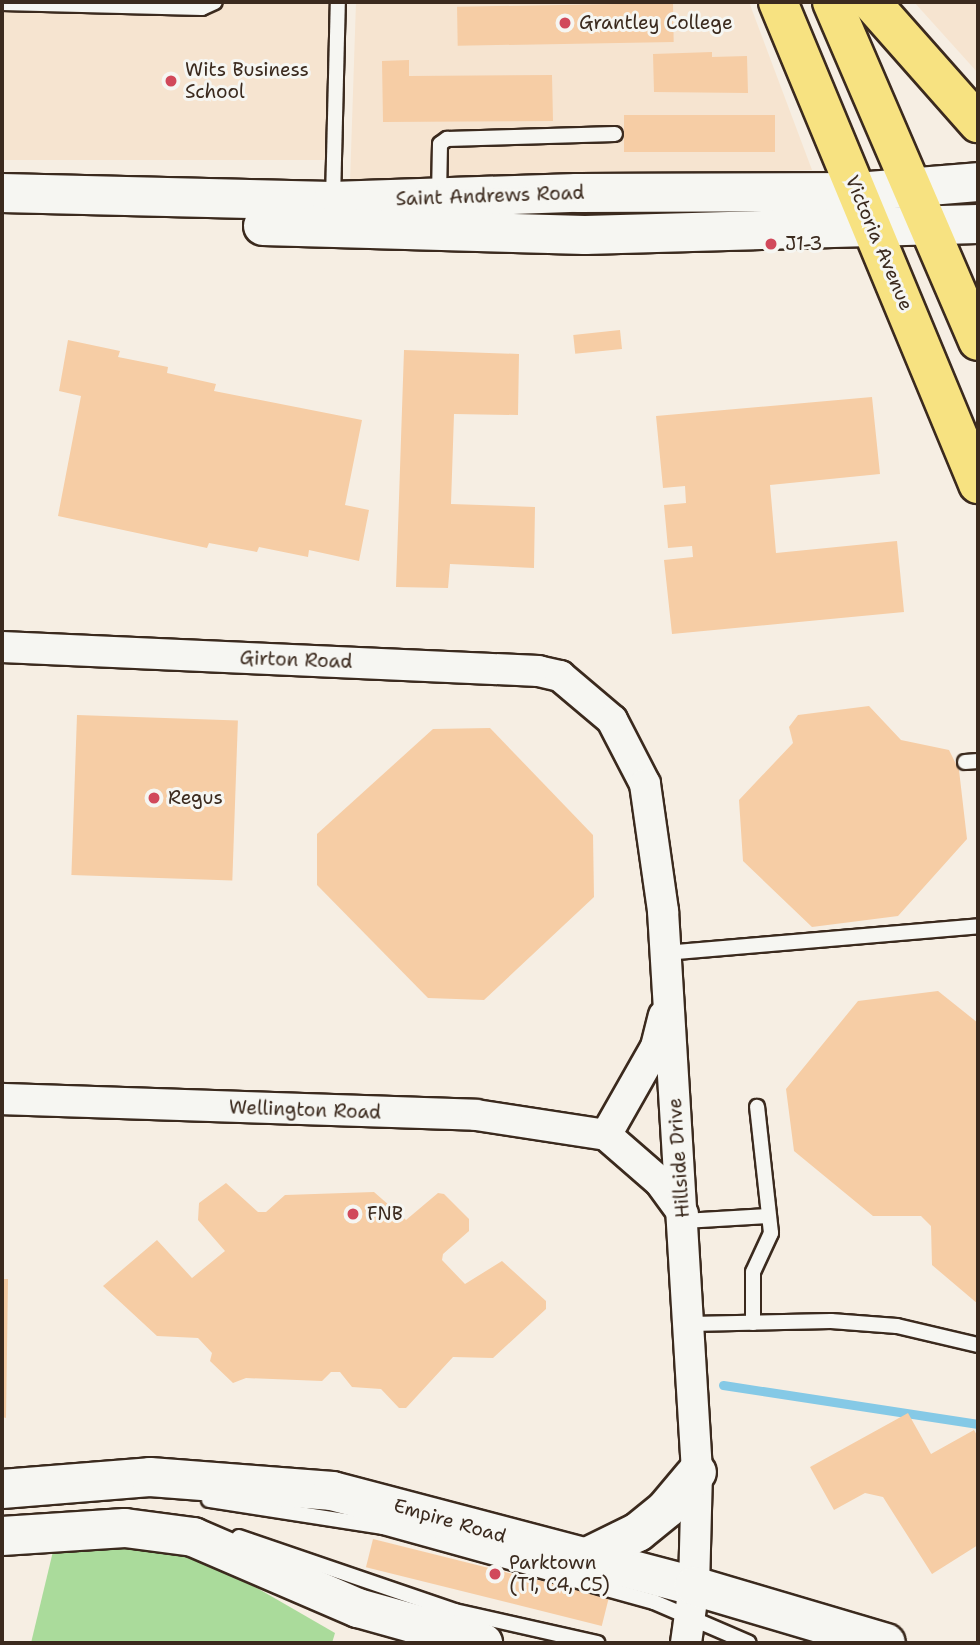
<!DOCTYPE html>
<html>
<head>
<meta charset="utf-8">
<style>
  body { margin:0 }
  #map { position:relative; width:980px; height:1645px; overflow:hidden; background:#f6eee3; font-family:"Shantell Sans",sans-serif }
  div>[style] { position:absolute }
  [style*='--x'] { left:calc(var(--x)*1px); top:calc(var(--y)*1px); width:calc(var(--w)*1px); rotate:calc(var(--a)*1deg) }
  .built>* { inset:0; background:#f6e4d0; transform-origin:0 0 }
  .green>* { inset:0; background:#aadb9b }
  .stream>* { height:9px; margin:-4.5px; padding:0 4.5px; transform-origin:4.5px; border-radius:4.5px; background:#85c9e6 }
  .building>* { inset:0; background:#f6cda5; transform-origin:0 0 }
  .roads { filter:drop-shadow(2px 0 #3b2a1e) drop-shadow(-2px 0 #3b2a1e) drop-shadow(0 2px #3b2a1e) drop-shadow(0 -2px #3b2a1e) }
  .service>* { height:14px; margin:-7px; padding:0 7px; transform-origin:7px; border-radius:7px; background:#f6f6f2 }
  .minor>* { height:30px; margin:-15px; padding:0 15px; transform-origin:15px; border-radius:15px; background:#f6f6f2 }
  .secondary>* { height:38px; margin:-19px; padding:0 19px; transform-origin:19px; border-radius:19px; background:#f6f6f2 }
  .primary>* { height:38px; margin:-19px; padding:0 19px; transform-origin:19px; border-radius:19px; background:#f7e281 }
  .dots>* { width:19px; height:19px; translate:-50% -50%; box-sizing:border-box; border:4px solid #f6f6f2; border-radius:50% }
  span { translate:-50% -50%; white-space:nowrap; text-align:center; line-height:1.15; -webkit-text-stroke:6px #f6f6f2; paint-order:stroke }
  .poi-label { font-size:19px; color:#3b2a1e }
  .left { translate:0 -50%; text-align:left }
  .street-label { font-size:19px; color:#3b2a1e }
  .frame { position:absolute; inset:0; border:4px solid #3b2a1e; pointer-events:none }
</style>
</head>
<body>
<div id="map">
  <div class="built">
    <i style="left:2px;top:2px;width:339px;height:158px"></i>
    <i style="clip-path:polygon(356px 2px,749px 2px,812px 170px,350px 183px)"></i>
    <i style="clip-path:polygon(914px 2px,978px 2px,978px 73px)"></i>
  </div>
  <div class="green">
    <i style="clip-path:polygon(120px 1542px,186px 1555px,257px 1588px,335px 1633px,332px 1643px,31px 1643px,55px 1543px)"></i>
  </div>
  <div class="stream">
    <i style="--x:723;--y:1385;--w:258;--a:8.7"></i>
  </div>
  <div class="building">
    <i style="left:673px;top:3px;width:39px;height:216px;rotate:89deg"></i>
    <i style="clip-path:polygon(712px 52px,712px 57px,747px 56px,748px 93px,654px 92px,653px 54px)"></i>
    <i style="clip-path:polygon(409px 60px,409px 76px,552px 75px,553px 121px,383px 122px,382px 61px)"></i>
    <i style="left:775px;top:115px;width:37px;height:151px;rotate:90deg"></i>
    <i style="left:620px;top:330px;width:19px;height:47px;rotate:84deg"></i>
    <i style="clip-path:polygon(68px 340px,120px 351px,118px 357px,168px 367px,167px 373px,216px 384px,214px 391px,362px 420px,345px 505px,369px 510px,359px 561px,309px 550px,308px 557px,259px 547px,257px 552px,209px 543px,207px 548px,58px 516px,81px 396px,59px 391px)"></i>
    <i style="clip-path:polygon(404px 350px,519px 354px,518px 415px,454px 414px,451px 504px,535px 507px,534px 568px,450px 564px,448px 588px,396px 587px)"></i>
    <i style="clip-path:polygon(872px 397px,880px 474px,770px 485px,776px 553px,897px 541px,904px 612px,672px 634px,664px 560px,693px 557px,692px 546px,668px 548px,664px 505px,686px 503px,685px 486px,663px 488px,656px 416px)"></i>
    <i style="clip-path:polygon(869px 706px,901px 740px,949px 750px,959px 770px,967px 839px,898px 916px,812px 927px,743px 861px,739px 800px,793px 743px,789px 727px,798px 715px)"></i>
    <i style="left:77px;top:715px;width:161px;height:160px;rotate:2deg"></i>
    <i style="clip-path:polygon(490px 728px,593px 835px,594px 897px,484px 1000px,428px 998px,317px 885px,317px 834px,433px 729px)"></i>
    <i style="clip-path:polygon(938px 991px,978px 1023px,978px 1304px,932px 1265px,931px 1226px,921px 1216px,873px 1216px,794px 1151px,786px 1089px,858px 1001px)"></i>
    <i style="clip-path:polygon(226px 1183px,258px 1212px,266px 1212px,285px 1195px,374px 1192px,406px 1220px,438px 1193px,444px 1194px,469px 1219px,469px 1231px,443px 1254px,442px 1260px,465px 1284px,502px 1261px,546px 1301px,546px 1309px,493px 1358px,453px 1357px,406px 1408px,399px 1408px,381px 1389px,352px 1387px,340px 1372px,331px 1372px,322px 1381px,246px 1378px,233px 1383px,210px 1361px,212px 1353px,198px 1338px,157px 1336px,103px 1286px,157px 1240px,192px 1278px,225px 1251px,198px 1220px,199px 1203px)"></i>
    <i style="clip-path:polygon(2px 1279px,8px 1279px,6px 1418px,2px 1417px)"></i>
    <i style="clip-path:polygon(908px 1413px,931px 1454px,974px 1430px,978px 1437px,978px 1545px,932px 1574px,883px 1497px,865px 1493px,834px 1510px,810px 1467px)"></i>
    <i style="left:373px;top:1539px;width:243px;height:29px;rotate:14deg"></i>
  </div>
  <div class="roads">
    <div class="service">
      <i style="--x:2;--y:3;--w:200;--a:1.4"></i>
      <i style="--x:202;--y:8;--w:14;--a:-25"></i>
      <i style="--x:439;--y:196;--w:52;--a:-88.9"></i>
      <i style="--x:440;--y:144;--w:9;--a:-36"></i>
      <i style="--x:447;--y:139;--w:168;--a:-1.7"></i>
      <i style="--x:333;--y:200;--w:198;--a:-88.6"></i>
      <i style="--x:965;--y:762;--w:13;--a:-4"></i>
      <i style="--x:666;--y:953;--w:313;--a:-4.9"></i>
      <i style="--x:684;--y:1221;--w:84;--a:-3.4"></i>
      <i style="--x:753;--y:1323;--w:51;--a:-90"></i>
      <i style="--x:753;--y:1272;--w:43;--a:-65.2"></i>
      <i style="--x:771;--y:1233;--w:127;--a:-96.3"></i>
      <i style="--x:690;--y:1324;--w:141;--a:-1.2"></i>
      <i style="--x:831;--y:1321;--w:66;--a:4.3"></i>
      <i style="--x:897;--y:1326;--w:83;--a:13.2"></i>
      <i style="--x:209;--y:1500;--w:176;--a:8.8"></i>
      <i style="--x:383;--y:1527;--w:281;--a:15.5"></i>
      <i style="--x:654;--y:1602;--w:103;--a:23.3"></i>
      <i style="--x:239;--y:1537;--w:228;--a:18.9"></i>
      <i style="--x:455;--y:1611;--w:146;--a:12.7"></i>
    </div>
    <div class="minor">
      <i style="--x:2;--y:647;--w:537;--a:2.56"></i>
      <i style="--x:538;--y:671;--w:23;--a:13"></i>
      <i style="--x:560;--y:676;--w:68;--a:40.2"></i>
      <i style="--x:612;--y:720;--w:72;--a:62.7"></i>
      <i style="--x:645;--y:784;--w:128;--a:81.9"></i>
      <i style="--x:663;--y:911;--w:562;--a:86.53"></i>
      <i style="--x:697;--y:1472;--w:114;--a:91.5"></i>
      <i style="--x:694;--y:1586;--w:58;--a:98"></i>
      <i style="--x:2;--y:1099;--w:474;--a:1.9"></i>
      <i style="--x:476;--y:1115;--w:132;--a:8.7"></i>
      <i style="--x:606;--y:1135;--w:72;--a:41"></i>
      <i style="--x:660;--y:1182;--w:39;--a:54"></i>
      <i style="--x:606;--y:1135;--w:101;--a:-60.4"></i>
      <i style="--x:656;--y:1047;--w:32;--a:-76"></i>
    </div>
    <div class="secondary">
      <i style="--x:2;--y:193;--w:330;--a:1.4"></i>
      <i style="--x:332;--y:201;--w:245;--a:-1.9"></i>
      <i style="--x:577;--y:193;--w:280;--a:-0.2"></i>
      <i style="--x:857;--y:192;--w:121;--a:-4.7"></i>
      <i style="--x:263;--y:226;--w:322;--a:1.6"></i>
      <i style="--x:585;--y:235;--w:393;--a:-1.6"></i>
      <i style="--x:2;--y:1489;--w:148;--a:-4.6"></i>
      <i style="--x:150;--y:1477;--w:183;--a:4.4"></i>
      <i style="--x:332;--y:1491;--w:374;--a:14.7"></i>
      <i style="--x:694;--y:1586;--w:200;--a:16.5"></i>
      <i style="--x:2;--y:1536;--w:123;--a:-3.7"></i>
      <i style="--x:125;--y:1528;--w:69;--a:7.5"></i>
      <i style="--x:193;--y:1537;--w:180;--a:23.3"></i>
      <i style="--x:358;--y:1608;--w:130;--a:15.6"></i>
      <i style="--x:585;--y:1558;--w:59;--a:-26.1"></i>
      <i style="--x:638;--y:1532;--w:36;--a:-39"></i>
      <i style="--x:666;--y:1509;--w:48;--a:-50"></i>
    </div>
    <div class="primary">
      <i style="--x:778;--y:2;--w:522;--a:67.46"></i>
      <i style="--x:832;--y:2;--w:369;--a:66.7"></i>
      <i style="--x:871;--y:2;--w:162;--a:48.5"></i>
    </div>
  </div>
  <div class="dots">
    <i style="left:565px;top:23px;background:#d1495b"></i>
    <i style="left:171px;top:81px;background:#d1495b"></i>
    <i style="left:771px;top:244px;background:#d1495b"></i>
    <i style="left:154px;top:798px;background:#d1495b"></i>
    <i style="left:353px;top:1214px;background:#d1495b"></i>
    <i style="left:495px;top:1574px;background:#d1495b"></i>
  </div>
  <div class="poi-label">
    <span class="left" style="left:579px;top:23px">Grantley College</span>
    <span class="left" style="left:185px;top:81px">Wits Business<br>School</span>
    <span class="left" style="left:785px;top:244px">J1-3</span>
    <span class="left" style="left:168px;top:798px">Regus</span>
    <span class="left" style="left:367px;top:1214px">FNB</span>
    <span class="left" style="left:509px;top:1574px">Parktown<br>(T1, C4, C5)</span>
  </div>
  <div class="street-label">
    <span style="left:490px;top:196px;rotate:-2deg">Saint Andrews Road</span>
    <span style="left:879px;top:243px;rotate:67deg">Victoria Avenue</span>
    <span style="left:296px;top:660px;rotate:2deg">Girton Road</span>
    <span style="left:305px;top:1110px;rotate:2deg">Wellington Road</span>
    <span style="left:679px;top:1158px;rotate:-94deg">Hillside Drive</span>
    <span style="left:450px;top:1521px;rotate:16deg">Empire Road</span>
  </div>
  <div class="frame"></div>
</div>
</body>
</html>
